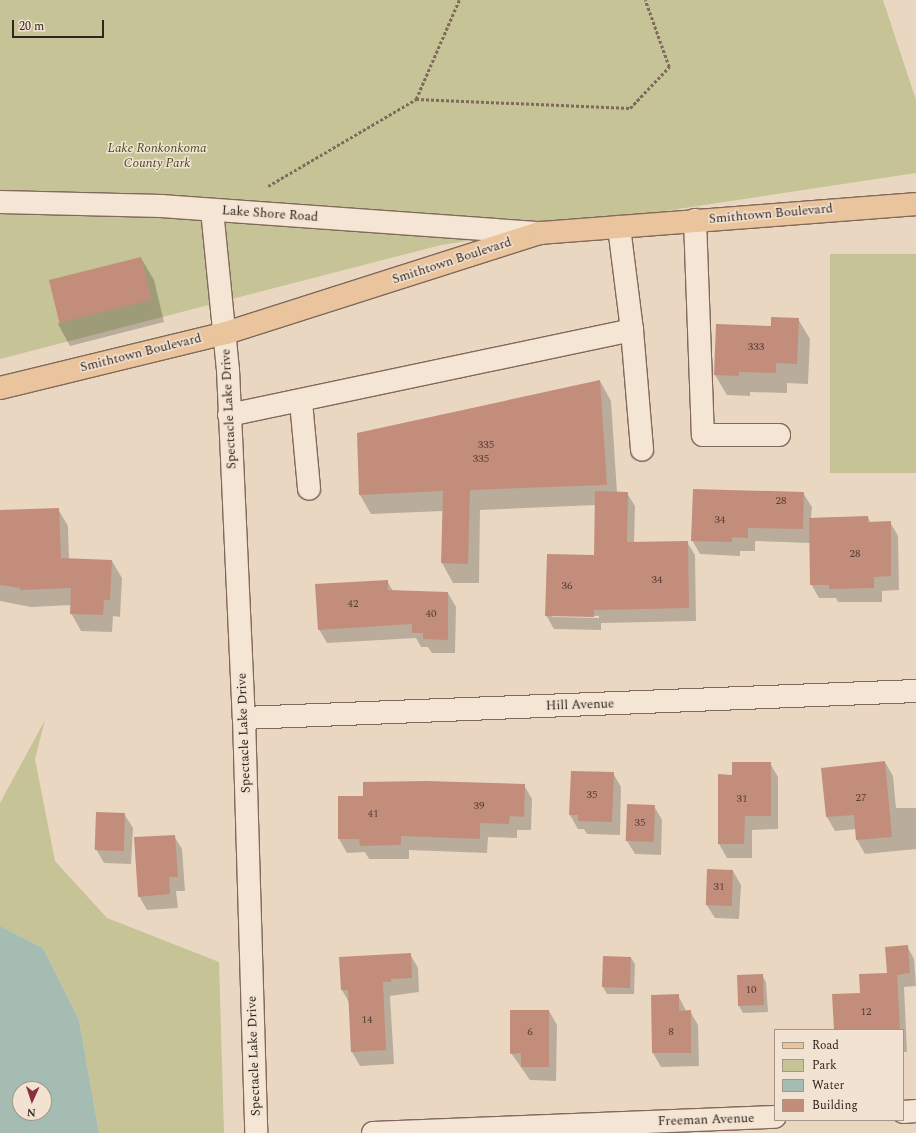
<!DOCTYPE html>
<html>
<head>
<meta charset="utf-8">
<style>
  body { margin:0 }
  #map { position:relative; width:916px; height:1133px; overflow:hidden; background:#e9d7c2; font-family:Spectral,serif }
  div>[style] { position:absolute }
  [style*='--x'] { left:calc(var(--x)*1px); top:calc(var(--y)*1px); width:calc(var(--w)*1px); rotate:calc(var(--a)*1deg) }
  .green>* { inset:0; background:#c6c397; transform-origin:0 0 }
  .water>* { inset:0; background:#a4bcb1 }
  .shadow>* { inset:0; background:#0003 }
  .building>* { inset:0; background:#c38d7c; transform-origin:0 0 }
  .path>* { height:2.5px; margin-top:-1.25px; transform-origin:0; background:repeating-linear-gradient(90deg,#81695b 0 3px,transparent 0 5px) }
  .roads { filter:drop-shadow(1px 0 #81695b) drop-shadow(-1px 0 #81695b) drop-shadow(0 1px #81695b) drop-shadow(0 -1px #81695b) }
  .minor>* { height:22px; margin:-11px; padding:0 11px; transform-origin:11px; border-radius:11px; background:#f5e5d4 }
  .major>* { height:22px; margin:-11px; padding:0 11px; transform-origin:11px; border-radius:11px; background:#e9c49d }
  span { translate:-50% -50%; white-space:nowrap; text-align:center; line-height:1.15; -webkit-text-stroke:3px #f1e2d1; paint-order:stroke }
  .number-label { font-size:11px; color:#563e36 }
  .number-label span { -webkit-text-stroke-width:0 }
  .park-label { font-size:13px; color:#4a4d26; font-style:italic }
  .street-label { font-size:13px; color:#32241e }
  .legend { position:absolute; left:774px; top:1029px; width:130px; height:92px; box-sizing:border-box; background:#f1e2d1; border:1px solid #a59689; margin:0; padding:5px 7px; list-style:none; font-size:12px; color:#32241e }
  .legend li { display:flex; align-items:center; gap:8px; height:20px }
  .legend b { width:20px; border:1px solid #a59689 }
  .north { position:absolute; left:12px; top:1081px; width:40px; height:40px; box-sizing:border-box; background:#f1e2d1; border:1px solid #a59689; border-radius:50%; rotate:183deg; font-size:11px; font-weight:700; line-height:16px; text-align:center; color:#32241e }
  .north::after { content:''; display:block; margin:auto; width:14px; height:18px; background:#8a3141; clip-path:polygon(50% 0,100% 100%,50% 72%,0 100%) }
  .scale { position:absolute; left:12px; top:20px; width:92px; height:18px; box-sizing:border-box; border:2px solid #32241e; border-top:0; padding-left:5px; font-size:12px; line-height:14px; white-space:nowrap; color:#32241e; -webkit-text-stroke:3px #f1e2d1; paint-order:stroke }
</style>
</head>
<body>
<div id="map">
  <div class="green">
    <i style="clip-path:polygon(0 0,883px 0,916px 100px,916px 173px,441px 245px,0 359px)"></i>
    <i style="left:916px;top:254px;width:219px;height:86px;rotate:90deg"></i>
    <i style="clip-path:polygon(45px 720px,35px 759px,55px 861px,107px 918px,219px 962px,224px 1133px,99px 1133px,79px 1020px,43px 948px,0 926px,0 803px)"></i>
  </div>
  <div class="water">
    <i style="clip-path:polygon(evenodd,0 926px,43px 948px,79px 1020px,99px 1133px,0 1133px,0 926px,20px 1089px,44px 1089px,44px 1113px,20px 1113px,20px 1089px)"></i>
  </div>
  <div class="shadow">
    <i style="clip-path:polygon(141px 258px,154px 280px,164px 322px,70px 346px,58px 324px)"></i>
    <i style="clip-path:polygon(798px 319px,810px 339px,808px 384px,787px 383px,787px 393px,750px 392px,750px 396px,727px 395px,715px 375px,772px 327px)"></i>
    <i style="clip-path:polygon(evenodd,600px 381px,611px 401px,617px 492px,627px 493px,635px 506px,634px 543px,687px 542px,695px 555px,696px 621px,601px 623px,601px 630px,554px 629px,546px 615px,595px 556px,596px 505px,480px 510px,479px 583px,453px 583px,442px 563px,443px 511px,371px 514px,360px 495px,600px 381px,552px 615px,599px 616px,599px 618px,552px 617px,552px 615px)"></i>
    <i style="clip-path:polygon(803px 493px,812px 507px,811px 518px,868px 517px,870px 522px,890px 522px,898px 536px,899px 590px,882px 591px,882px 602px,838px 602px,836px 598px,819px 598px,811px 584px,810px 543px,755px 541px,755px 551px,740px 551px,740px 556px,700px 554px,692px 540px)"></i>
    <i style="clip-path:polygon(58px 509px,68px 526px,69px 559px,112px 561px,122px 578px,120px 617px,113px 616px,112px 632px,81px 631px,71px 613px,72px 605px,31px 607px,0 601px,0 511px)"></i>
    <i style="clip-path:polygon(387px 581px,393px 591px,448px 593px,456px 607px,455px 653px,432px 653px,428px 647px,421px 647px,416px 638px,327px 643px,319px 629px)"></i>
    <i style="clip-path:polygon(885px 762px,893px 776px,896px 808px,916px 808px,916px 849px,865px 854px,857px 840px,856px 829px,835px 831px,827px 817px)"></i>
    <i style="clip-path:polygon(770px 763px,778px 777px,778px 829px,752px 830px,752px 858px,727px 858px,719px 844px,733px 776px)"></i>
    <i style="clip-path:polygon(613px 773px,621px 787px,620px 835px,587px 834px,584px 829px,578px 829px,570px 815px)"></i>
    <i style="clip-path:polygon(524px 785px,532px 799px,531px 830px,517px 830px,517px 838px,488px 837px,487px 853px,409px 850px,409px 859px,369px 859px,365px 852px,347px 853px,339px 839px,364px 796px)"></i>
    <i style="clip-path:polygon(654px 806px,662px 820px,661px 855px,635px 854px,627px 841px)"></i>
    <i style="clip-path:polygon(124px 814px,133px 828px,131px 864px,104px 863px,96px 849px)"></i>
    <i style="clip-path:polygon(174px 836px,182px 849px,185px 891px,176px 891px,178px 908px,147px 910px,139px 896px)"></i>
    <i style="clip-path:polygon(733px 871px,741px 885px,739px 919px,715px 918px,706px 904px)"></i>
    <i style="clip-path:polygon(907px 946px,914px 959px,916px 986px,904px 987px,907px 1052px,903px 1052px,903px 1030px,835px 1030px,861px 994px,888px 974px)"></i>
    <i style="clip-path:polygon(410px 954px,418px 968px,419px 992px,390px 996px,394px 1064px,360px 1066px,352px 1052px,350px 1004px,342px 990px,340px 958px)"></i>
    <i style="clip-path:polygon(631px 958px,635px 964px,634px 994px,607px 994px,603px 987px)"></i>
    <i style="clip-path:polygon(762px 975px,766px 982px,768px 1012px,743px 1013px,739px 1006px)"></i>
    <i style="clip-path:polygon(678px 995px,686px 1011px,690px 1011px,698px 1025px,699px 1066px,661px 1067px,653px 1053px)"></i>
    <i style="clip-path:polygon(549px 1011px,557px 1025px,556px 1081px,530px 1080px,511px 1053px)"></i>
  </div>
  <div class="building">
    <i style="left:141px;top:257px;width:44px;height:95px;rotate:76deg"></i>
    <i style="clip-path:polygon(771px 317px,799px 318px,797px 364px,776px 363px,776px 373px,739px 372px,739px 376px,714px 375px,716px 324px,771px 326px)"></i>
    <i style="clip-path:polygon(600px 380px,607px 485px,470px 490px,468px 564px,441px 563px,443px 491px,359px 495px,357px 433px)"></i>
    <i style="clip-path:polygon(693px 489px,804px 492px,803px 529px,748px 528px,748px 538px,732px 537px,732px 542px,691px 541px)"></i>
    <i style="clip-path:polygon(595px 491px,628px 492px,627px 542px,688px 541px,689px 608px,594px 610px,594px 617px,545px 616px,547px 554px,594px 555px)"></i>
    <i style="clip-path:polygon(59px 508px,61px 558px,112px 560px,110px 600px,104px 600px,103px 615px,70px 614px,71px 588px,20px 590px,20px 588px,0 585px,0 510px)"></i>
    <i style="clip-path:polygon(868px 516px,868px 522px,891px 521px,891px 576px,874px 577px,874px 588px,829px 589px,829px 585px,810px 585px,809px 518px)"></i>
    <i style="clip-path:polygon(388px 580px,388px 590px,448px 592px,448px 640px,423px 639px,423px 633px,412px 633px,412px 624px,318px 630px,315px 584px)"></i>
    <i style="clip-path:polygon(885px 761px,892px 837px,856px 840px,854px 815px,826px 817px,821px 768px)"></i>
    <i style="clip-path:polygon(732px 762px,771px 762px,771px 816px,745px 816px,744px 844px,718px 844px,718px 774px,732px 775px)"></i>
    <i style="clip-path:polygon(571px 771px,614px 772px,612px 822px,578px 821px,578px 815px,569px 815px)"></i>
    <i style="clip-path:polygon(426px 781px,525px 784px,524px 817px,510px 816px,509px 824px,480px 823px,480px 839px,401px 836px,401px 845px,360px 846px,359px 839px,338px 839px,338px 796px,363px 796px,363px 782px)"></i>
    <i style="left:627px;top:804px;width:28px;height:37px;rotate:2deg"></i>
    <i style="left:96px;top:812px;width:29px;height:38px;rotate:2deg"></i>
    <i style="clip-path:polygon(175px 835px,178px 877px,169px 877px,170px 894px,138px 897px,134px 837px)"></i>
    <i style="left:707px;top:869px;width:26px;height:36px;rotate:2deg"></i>
    <i style="clip-path:polygon(908px 945px,910px 973px,897px 975px,900px 1030px,834px 1030px,832px 994px,860px 993px,859px 974px,887px 973px,885px 947px)"></i>
    <i style="clip-path:polygon(411px 953px,412px 978px,391px 979px,391px 982px,383px 982px,386px 1050px,351px 1052px,348px 990px,341px 990px,339px 957px)"></i>
    <i style="left:603px;top:956px;width:28px;height:31px;rotate:2deg"></i>
    <i style="left:763px;top:974px;width:31px;height:26px;rotate:88deg"></i>
    <i style="clip-path:polygon(679px 994px,679px 1011px,691px 1010px,691px 1053px,652px 1053px,651px 995px)"></i>
    <i style="clip-path:polygon(510px 1010px,549px 1010px,549px 1067px,521px 1067px,521px 1053px,510px 1054px)"></i>
  </div>
  <div class="path">
    <i style="--x:416;--y:99;--w:214;--a:2.4"></i>
    <i style="--x:630;--y:108;--w:57;--a:-46.4"></i>
    <i style="--x:669;--y:67;--w:71;--a:-109.7"></i>
    <i style="--x:268;--y:186;--w:172;--a:-30.4"></i>
    <i style="--x:416;--y:99;--w:108;--a:-66.5"></i>
  </div>
  <div class="roads">
    <div class="minor">
      <i style="--x:0;--y:202;--w:161;--a:1.4"></i>
      <i style="--x:161;--y:206;--w:380;--a:4.1"></i>
      <i style="--x:212;--y:210;--w:161;--a:84.3"></i>
      <i style="--x:228;--y:370;--w:348;--a:87.4"></i>
      <i style="--x:244;--y:718;--w:415;--a:88.3"></i>
      <i style="--x:695;--y:220;--w:215;--a:87.9"></i>
      <i style="--x:703;--y:435;--w:76;--a:0"></i>
      <i style="--x:632;--y:330;--w:120;--a:85.2"></i>
      <i style="--x:301;--y:402;--w:87;--a:84.7"></i>
      <i style="--x:229;--y:415;--w:412;--a:-11.9"></i>
      <i style="--x:632;--y:330;--w:104;--a:-97.2"></i>
      <i style="--x:244;--y:718;--w:673;--a:-2.3"></i>
      <i style="--x:903;--y:1112;--w:13;--a:-4"></i>
      <i style="--x:373;--y:1133;--w:402;--a:-2.3"></i>
    </div>
    <div class="major">
      <i style="--x:0;--y:388;--w:233;--a:-13.7"></i>
      <i style="--x:226;--y:333;--w:330;--a:-17.7"></i>
      <i style="--x:540;--y:233;--w:377;--a:-4.4"></i>
    </div>
  </div>
  <div class="number-label">
    <span style="left:756px;top:347px">333</span>
    <span style="left:486px;top:445px">335</span>
    <span style="left:481px;top:459px">335</span>
    <span style="left:781px;top:501px">28</span>
    <span style="left:720px;top:520px">34</span>
    <span style="left:855px;top:554px">28</span>
    <span style="left:657px;top:580px">34</span>
    <span style="left:567px;top:586px">36</span>
    <span style="left:353px;top:604px">42</span>
    <span style="left:431px;top:614px">40</span>
    <span style="left:592px;top:795px">35</span>
    <span style="left:861px;top:798px">27</span>
    <span style="left:742px;top:799px">31</span>
    <span style="left:479px;top:806px">39</span>
    <span style="left:373px;top:814px">41</span>
    <span style="left:640px;top:823px">35</span>
    <span style="left:719px;top:887px">31</span>
    <span style="left:751px;top:990px">10</span>
    <span style="left:866px;top:1012px">12</span>
    <span style="left:367px;top:1020px">14</span>
    <span style="left:530px;top:1032px">6</span>
    <span style="left:671px;top:1032px">8</span>
  </div>
  <div class="park-label">
    <span style="left:157px;top:156px">Lake Ronkonkoma<br>County Park</span>
  </div>
  <div class="street-label">
    <span style="left:270px;top:214px;rotate:4deg">Lake Shore Road</span>
    <span style="left:771px;top:214px;rotate:-5deg">Smithtown Boulevard</span>
    <span style="left:452px;top:261px;rotate:-18deg">Smithtown Boulevard</span>
    <span style="left:141px;top:353px;rotate:-14deg">Smithtown Boulevard</span>
    <span style="left:229px;top:409px;rotate:-93deg">Spectacle Lake Drive</span>
    <span style="left:580px;top:705px;rotate:-2deg">Hill Avenue</span>
    <span style="left:244px;top:733px;rotate:-92deg">Spectacle Lake Drive</span>
    <span style="left:254px;top:1056px;rotate:-92deg">Spectacle Lake Drive</span>
    <span style="left:706px;top:1120px;rotate:-2deg">Freeman Avenue</span>
  </div>
  <ul class="legend">
  <li><b style="height:5px;background:#e9c49d"></b>Road</li>
  <li><b style="height:11px;background:#c6c397"></b>Park</li>
  <li><b style="height:11px;background:#a4bcb1"></b>Water</li>
  <li><b style="height:11px;background:#c38d7c"></b>Building</li>
  </ul>
  <div class="north">N</div>
  <div class="scale">20 m</div>
</div>
</body>
</html>
